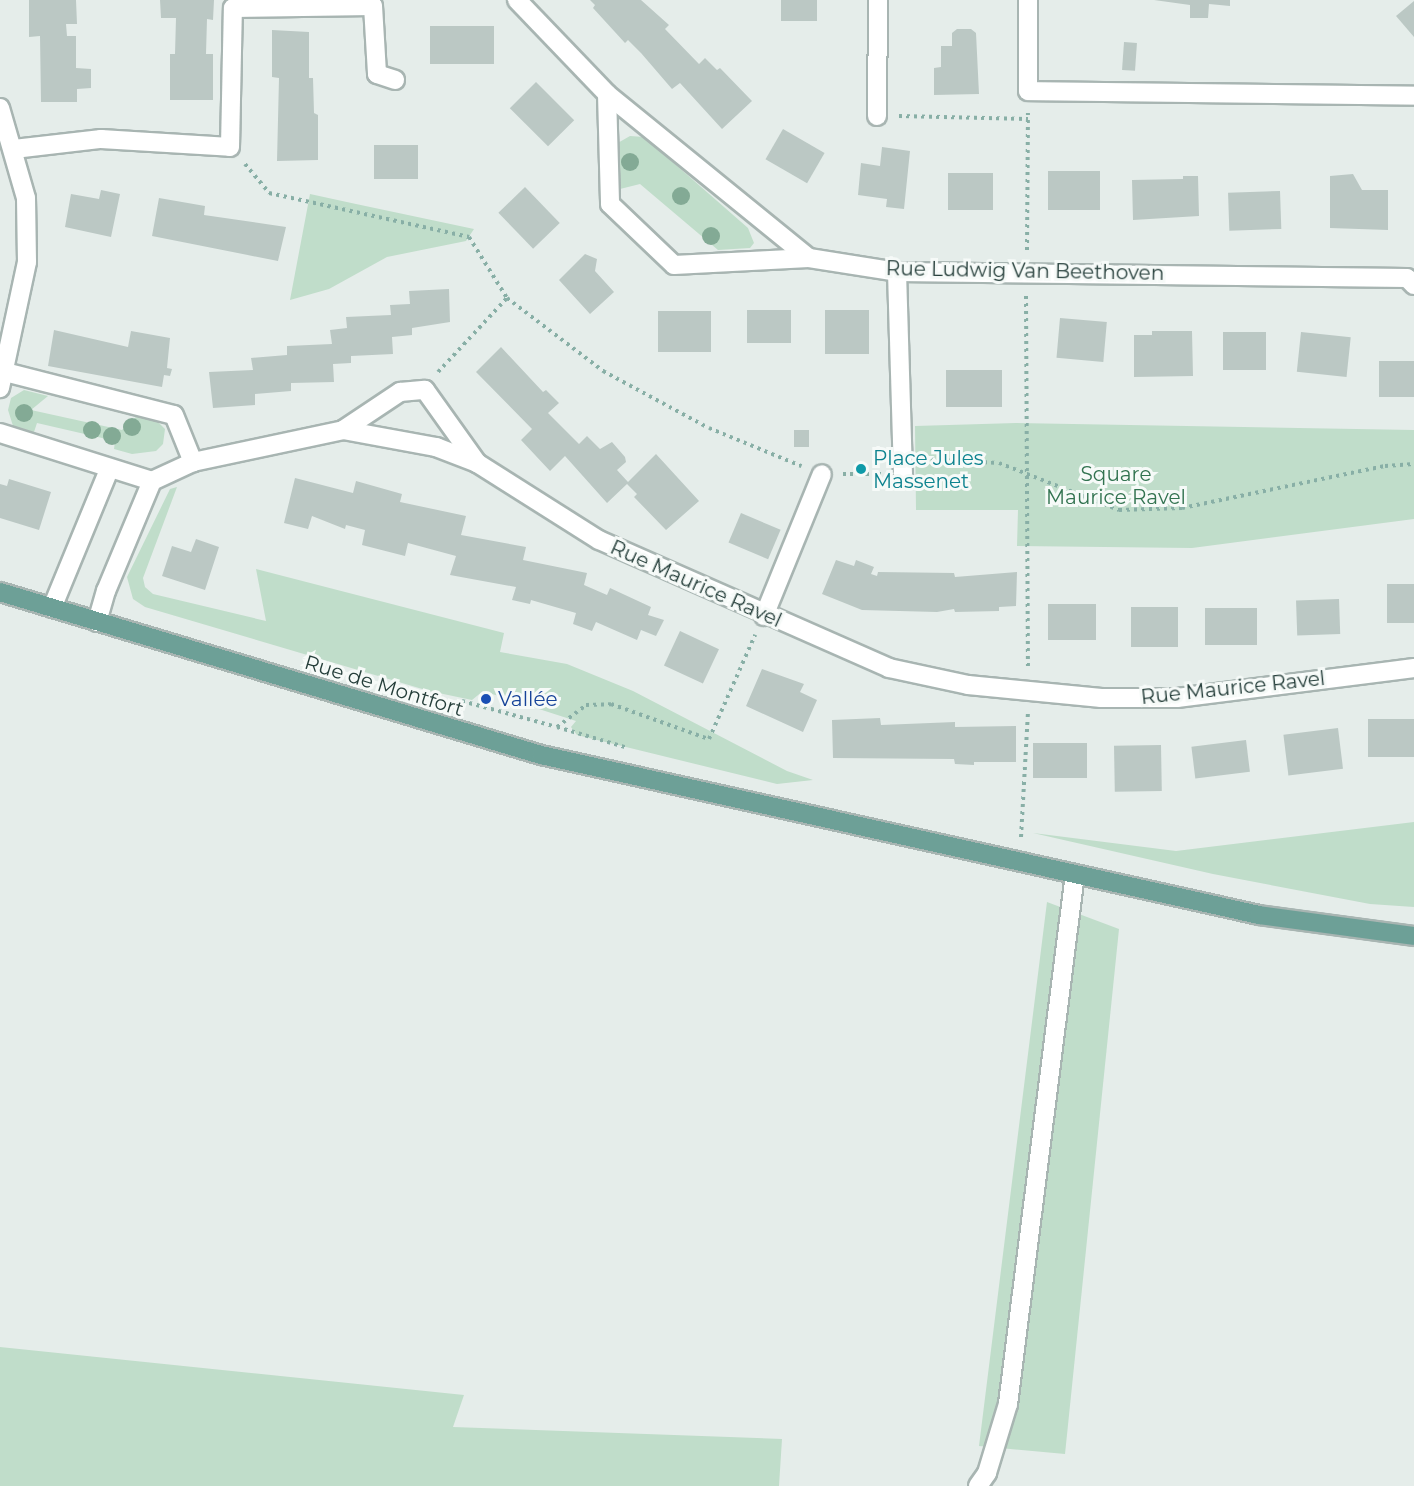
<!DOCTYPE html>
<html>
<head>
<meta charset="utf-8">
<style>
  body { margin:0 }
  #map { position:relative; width:1414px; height:1486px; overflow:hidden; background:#e5edea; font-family:Montserrat,sans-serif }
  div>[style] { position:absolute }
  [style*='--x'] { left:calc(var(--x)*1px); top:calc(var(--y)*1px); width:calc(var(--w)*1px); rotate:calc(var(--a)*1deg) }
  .green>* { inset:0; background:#c0ddca }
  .building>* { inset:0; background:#bbc8c4; transform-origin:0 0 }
  .path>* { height:4px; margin-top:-2px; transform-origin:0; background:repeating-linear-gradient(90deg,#88afa6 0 3px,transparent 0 7.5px) }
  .roads { filter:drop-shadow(2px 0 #a8b5b2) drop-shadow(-2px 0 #a8b5b2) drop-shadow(0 2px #a8b5b2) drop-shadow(0 -2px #a8b5b2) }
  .minor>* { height:18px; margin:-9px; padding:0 9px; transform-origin:9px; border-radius:9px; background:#fff }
  .major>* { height:18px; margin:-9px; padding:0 9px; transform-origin:9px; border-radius:9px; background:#6da097 }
  .trees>* { width:18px; height:18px; margin:-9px; border-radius:50%; background:#83aa95 }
  .dots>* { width:16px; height:16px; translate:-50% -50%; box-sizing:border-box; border:3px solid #f6faf8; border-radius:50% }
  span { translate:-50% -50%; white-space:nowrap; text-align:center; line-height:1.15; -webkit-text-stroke:6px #f6faf8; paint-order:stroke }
  .street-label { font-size:20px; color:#253e3a }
  .culture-label { font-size:20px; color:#0d838f }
  .left { translate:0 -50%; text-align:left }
  .park-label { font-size:20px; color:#327350 }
  .transit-label { font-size:20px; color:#164399 }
</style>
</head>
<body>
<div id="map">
  <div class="green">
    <i style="clip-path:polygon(630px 136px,644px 137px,748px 228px,754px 243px,750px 248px,718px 250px,640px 184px,620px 189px,616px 183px,616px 144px)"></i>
    <i style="clip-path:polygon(310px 194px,356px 204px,474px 229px,466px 241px,387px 257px,329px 289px,290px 300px)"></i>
    <i style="clip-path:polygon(24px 390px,48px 396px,31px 410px,122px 430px,139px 414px,154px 418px,165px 429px,163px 444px,156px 451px,132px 454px,114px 449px,115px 441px,37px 423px,34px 432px,13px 426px,8px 410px,11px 398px)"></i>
    <i style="clip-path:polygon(1016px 423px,1414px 430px,1414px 519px,1192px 548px,1017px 546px,1018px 510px,916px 510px,915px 426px)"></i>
    <i style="clip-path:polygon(177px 487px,143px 578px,145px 587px,153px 594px,266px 621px,256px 569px,504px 633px,500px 652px,567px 664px,633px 691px,787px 771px,813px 780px,777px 784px,577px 735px,571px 727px,576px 721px,483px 691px,472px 700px,429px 691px,145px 607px,133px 599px,127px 577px,170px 489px)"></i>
    <i style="clip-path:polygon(1414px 822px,1414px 907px,1370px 904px,1213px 874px,1033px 833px,1176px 851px)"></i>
    <i style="clip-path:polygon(1047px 902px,1119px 929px,1065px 1454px,979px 1446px)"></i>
    <i style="clip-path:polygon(0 1347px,464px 1395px,453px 1427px,782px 1439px,779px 1486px,0 1486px)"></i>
  </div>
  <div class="building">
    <i style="clip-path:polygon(29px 0,76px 0,77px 24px,66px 24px,67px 36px,76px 36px,76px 68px,91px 69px,91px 88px,77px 89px,77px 102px,41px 102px,40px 36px,29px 37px)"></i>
    <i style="clip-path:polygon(160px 0,214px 0,213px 20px,207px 19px,206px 54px,213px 54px,213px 100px,170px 100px,170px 54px,175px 54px,176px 18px,161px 18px)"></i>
    <i style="clip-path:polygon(590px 0,641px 0,669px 25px,665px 29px,699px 64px,705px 58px,717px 70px,720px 68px,752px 101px,722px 129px,680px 83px,672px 89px,641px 53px,628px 40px,625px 43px,593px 8px,595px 5px)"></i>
    <i style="left:781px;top:0;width:36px;height:21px"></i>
    <i style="clip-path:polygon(1154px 0,1230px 0,1230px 6px,1209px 4px,1208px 18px,1190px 18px,1190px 5px)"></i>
    <i style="clip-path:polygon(1414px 1px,1414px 37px,1396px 16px)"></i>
    <i style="left:494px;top:26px;width:38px;height:64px;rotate:90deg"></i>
    <i style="clip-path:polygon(957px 29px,971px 29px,976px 33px,979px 94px,934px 95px,934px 68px,941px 67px,941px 46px,952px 46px,952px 33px)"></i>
    <i style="clip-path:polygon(272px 30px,309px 32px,309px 78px,313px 78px,314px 113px,318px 115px,318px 160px,277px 161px,279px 78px,272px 77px)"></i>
    <i style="left:1124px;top:42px;width:13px;height:28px;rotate:4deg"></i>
    <i style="left:536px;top:82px;width:54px;height:37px;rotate:45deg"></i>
    <i style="left:783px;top:129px;width:48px;height:35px;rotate:30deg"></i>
    <i style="left:374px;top:145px;width:44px;height:34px"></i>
    <i style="clip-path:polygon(882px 147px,910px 151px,904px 209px,886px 207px,887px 199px,858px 195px,861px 163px,880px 166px)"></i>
    <i style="left:1048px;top:171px;width:52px;height:39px"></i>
    <i style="left:948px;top:173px;width:45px;height:37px"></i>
    <i style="clip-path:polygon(1353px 174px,1362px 190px,1388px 190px,1388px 230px,1330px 228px,1330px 176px)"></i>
    <i style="clip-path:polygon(1183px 176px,1198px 176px,1199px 216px,1133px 220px,1132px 180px,1183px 179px)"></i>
    <i style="left:525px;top:187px;width:50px;height:37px;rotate:46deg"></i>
    <i style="clip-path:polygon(101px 190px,120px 194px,111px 237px,65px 227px,71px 194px,99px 199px)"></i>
    <i style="left:1280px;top:191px;width:38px;height:52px;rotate:88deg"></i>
    <i style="clip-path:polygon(159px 198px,205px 206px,204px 215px,286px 227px,278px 261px,152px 236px)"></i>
    <i style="clip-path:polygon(585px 254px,597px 259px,595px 271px,614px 292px,590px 314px,559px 280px)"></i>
    <i style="clip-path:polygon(449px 289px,450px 322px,412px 328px,412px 335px,392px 337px,393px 354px,351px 356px,351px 363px,333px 364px,334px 382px,291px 383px,291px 391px,255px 394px,255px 405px,213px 408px,209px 372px,253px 370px,251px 358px,287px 355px,287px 346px,332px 344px,330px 330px,347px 328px,346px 317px,391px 315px,390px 305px,410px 304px,409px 291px)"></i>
    <i style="left:791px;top:310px;width:33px;height:44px;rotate:90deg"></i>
    <i style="left:869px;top:310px;width:44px;height:44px;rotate:90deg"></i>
    <i style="left:658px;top:311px;width:53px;height:41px"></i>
    <i style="left:1060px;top:318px;width:47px;height:40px;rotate:5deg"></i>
    <i style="clip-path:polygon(54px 330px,128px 347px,131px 331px,170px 338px,167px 368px,172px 369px,170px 376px,164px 375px,162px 387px,48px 366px)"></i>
    <i style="clip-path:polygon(1152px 331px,1192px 331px,1193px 376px,1134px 377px,1134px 335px,1152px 335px)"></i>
    <i style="left:1266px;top:332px;width:38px;height:43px;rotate:90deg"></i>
    <i style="left:1301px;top:332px;width:50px;height:40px;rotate:6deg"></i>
    <i style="clip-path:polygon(501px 347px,543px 392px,546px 390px,559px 403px,548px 413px,579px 444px,587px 436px,600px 449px,612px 442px,625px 457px,626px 462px,617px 470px,628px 482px,656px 454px,699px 501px,666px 530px,634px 497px,637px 494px,627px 484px,607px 503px,565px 456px,550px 471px,521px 440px,532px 429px,476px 372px)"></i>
    <i style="left:1379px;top:361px;width:35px;height:36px"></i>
    <i style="left:946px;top:370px;width:56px;height:37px"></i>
    <i style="left:794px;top:430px;width:15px;height:17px"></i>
    <i style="clip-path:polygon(295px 478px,353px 493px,356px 481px,402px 494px,400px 502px,466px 516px,461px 535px,526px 547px,523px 560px,587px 573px,584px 585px,607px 595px,610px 588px,651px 607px,648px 615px,664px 620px,656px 636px,641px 630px,637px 640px,596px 622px,592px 631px,573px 624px,576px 613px,531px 600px,530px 604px,512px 600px,516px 587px,450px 575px,456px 556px,408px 543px,405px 556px,362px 545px,365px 530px,346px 525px,345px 529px,312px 516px,308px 529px,284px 523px)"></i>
    <i style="clip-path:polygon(9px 479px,51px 492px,39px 530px,0 518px,0 484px,7px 486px)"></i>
    <i style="left:741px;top:513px;width:43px;height:32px;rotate:23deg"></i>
    <i style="clip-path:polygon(196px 539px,219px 547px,205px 590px,162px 576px,172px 546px,191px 552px)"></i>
    <i style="clip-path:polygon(836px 560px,854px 566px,856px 560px,874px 567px,871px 574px,877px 576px,878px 572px,954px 573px,955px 577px,1017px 572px,1016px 606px,999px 607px,999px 611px,955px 612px,954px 609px,937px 612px,862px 610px,822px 594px)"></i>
    <i style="left:1387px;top:584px;width:27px;height:39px"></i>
    <i style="left:1339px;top:599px;width:35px;height:43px;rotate:88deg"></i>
    <i style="left:1048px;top:604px;width:48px;height:36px"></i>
    <i style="left:1131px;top:607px;width:47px;height:40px"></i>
    <i style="left:1205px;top:608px;width:52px;height:37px"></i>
    <i style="left:680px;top:631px;width:43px;height:38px;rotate:25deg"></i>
    <i style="clip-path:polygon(762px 669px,804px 684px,800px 692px,817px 700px,803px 732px,746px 706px)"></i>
    <i style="clip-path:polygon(880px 718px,881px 725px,955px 722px,955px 727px,1016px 726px,1016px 762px,974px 762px,974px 765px,955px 764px,954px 759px,833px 758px,832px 720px)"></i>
    <i style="left:1414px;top:719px;width:38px;height:46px;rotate:90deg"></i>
    <i style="left:1338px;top:728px;width:41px;height:55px;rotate:83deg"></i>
    <i style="left:1246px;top:740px;width:32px;height:55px;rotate:83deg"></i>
    <i style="left:1033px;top:743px;width:54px;height:35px"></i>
    <i style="left:1161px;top:745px;width:46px;height:47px;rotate:89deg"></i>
  </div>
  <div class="path">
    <i style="--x:899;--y:116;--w:129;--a:1.3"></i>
    <i style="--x:245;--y:164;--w:38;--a:50"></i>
    <i style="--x:269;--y:193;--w:205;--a:12.4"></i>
    <i style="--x:469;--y:237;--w:72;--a:58.1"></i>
    <i style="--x:507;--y:298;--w:121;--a:37.2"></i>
    <i style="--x:603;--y:371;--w:120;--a:28.3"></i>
    <i style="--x:709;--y:428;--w:100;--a:22.4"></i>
    <i style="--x:1027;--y:250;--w:137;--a:-89.6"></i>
    <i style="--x:1026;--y:296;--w:370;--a:89.7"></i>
    <i style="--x:438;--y:372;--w:101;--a:-47"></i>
    <i style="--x:924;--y:459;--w:75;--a:3.1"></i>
    <i style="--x:999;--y:463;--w:129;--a:21.4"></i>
    <i style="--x:1119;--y:510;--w:63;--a:-1.8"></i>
    <i style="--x:1182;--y:508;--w:207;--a:-11.7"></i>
    <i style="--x:1385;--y:466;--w:29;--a:-4"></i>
    <i style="--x:843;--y:474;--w:38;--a:0"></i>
    <i style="--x:461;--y:706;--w:5;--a:-79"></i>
    <i style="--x:462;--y:701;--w:98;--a:15.3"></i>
    <i style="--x:557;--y:727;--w:36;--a:-37"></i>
    <i style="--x:586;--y:705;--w:25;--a:-2"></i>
    <i style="--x:611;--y:704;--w:104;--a:19.7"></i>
    <i style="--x:709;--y:739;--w:114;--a:-66.1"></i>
    <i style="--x:557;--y:727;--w:71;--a:16.4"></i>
    <i style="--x:1021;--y:837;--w:124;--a:-86.8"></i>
  </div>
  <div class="roads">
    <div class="minor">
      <i style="--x:517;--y:0;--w:130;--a:46.2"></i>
      <i style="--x:607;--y:94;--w:260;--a:39.1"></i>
      <i style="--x:809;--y:258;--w:89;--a:9"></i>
      <i style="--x:897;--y:272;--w:510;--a:0.67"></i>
      <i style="--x:1407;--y:278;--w:10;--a:45"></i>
      <i style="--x:1028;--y:0;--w:91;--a:90"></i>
      <i style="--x:1028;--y:91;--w:386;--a:0.7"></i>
      <i style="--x:607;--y:94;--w:110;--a:88.4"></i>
      <i style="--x:610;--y:204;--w:88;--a:43.6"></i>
      <i style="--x:674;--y:265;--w:135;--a:-3"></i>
      <i style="--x:0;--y:108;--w:94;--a:73.9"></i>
      <i style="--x:26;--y:198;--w:64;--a:89.1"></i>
      <i style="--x:27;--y:262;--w:129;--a:102.1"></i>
      <i style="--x:877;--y:116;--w:116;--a:-89.5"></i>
      <i style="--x:14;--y:149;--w:88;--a:-6.6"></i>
      <i style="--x:101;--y:139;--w:129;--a:3.5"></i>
      <i style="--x:230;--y:147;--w:139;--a:-88.8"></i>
      <i style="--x:233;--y:8;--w:140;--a:-0.8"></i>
      <i style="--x:373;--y:6;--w:68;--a:86.6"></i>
      <i style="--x:377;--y:74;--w:19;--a:18"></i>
      <i style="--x:897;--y:272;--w:202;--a:88.3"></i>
      <i style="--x:5;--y:372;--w:174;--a:14.3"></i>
      <i style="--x:174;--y:415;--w:51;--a:68"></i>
      <i style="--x:343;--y:430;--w:69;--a:-33.7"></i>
      <i style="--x:400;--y:392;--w:25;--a:-5"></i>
      <i style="--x:425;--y:390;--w:90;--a:54.5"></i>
      <i style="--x:0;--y:433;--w:159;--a:17.5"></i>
      <i style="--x:52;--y:608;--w:149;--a:-67.6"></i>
      <i style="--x:764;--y:616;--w:153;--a:-67.8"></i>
      <i style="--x:97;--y:622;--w:32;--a:-74"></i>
      <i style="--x:106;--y:591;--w:119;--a:-67.3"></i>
      <i style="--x:152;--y:481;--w:45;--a:-24.9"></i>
      <i style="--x:193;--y:462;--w:153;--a:-12"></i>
      <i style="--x:343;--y:430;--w:95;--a:10.4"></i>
      <i style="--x:436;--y:447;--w:44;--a:21.3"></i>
      <i style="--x:477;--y:463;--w:144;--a:32.3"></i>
      <i style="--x:599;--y:540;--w:317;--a:23.8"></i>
      <i style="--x:889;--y:668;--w:81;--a:12.1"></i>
      <i style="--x:968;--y:685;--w:134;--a:5.6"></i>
      <i style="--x:1101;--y:698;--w:76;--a:0"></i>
      <i style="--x:1177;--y:698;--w:239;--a:-7.2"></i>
      <i style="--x:978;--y:1486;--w:16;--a:-55"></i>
      <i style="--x:987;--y:1473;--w:72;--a:-73.1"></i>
      <i style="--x:1008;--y:1404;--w:534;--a:-82.8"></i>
    </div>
    <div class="major">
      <i style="--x:0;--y:592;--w:565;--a:16.77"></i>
      <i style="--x:541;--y:755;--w:736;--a:12.56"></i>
      <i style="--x:1259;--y:915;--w:156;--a:7.7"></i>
    </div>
  </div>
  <div class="trees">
    <i style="left:630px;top:162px"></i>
    <i style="left:681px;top:196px"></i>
    <i style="left:711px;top:236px"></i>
    <i style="left:24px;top:413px"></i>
    <i style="left:132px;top:427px"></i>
    <i style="left:92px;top:430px"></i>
    <i style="left:112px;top:436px"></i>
  </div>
  <div class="dots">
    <i style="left:861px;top:469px;background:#0f9aa8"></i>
    <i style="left:486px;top:699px;background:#1a4fb4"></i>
  </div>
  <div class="street-label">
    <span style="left:1025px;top:271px;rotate:1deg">Rue Ludwig Van Beethoven</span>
    <span style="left:696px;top:584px;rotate:24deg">Rue Maurice Ravel</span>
    <span style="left:384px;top:686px;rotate:17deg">Rue de Montfort</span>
    <span style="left:1233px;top:688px;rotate:-6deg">Rue Maurice Ravel</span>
  </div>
  <div class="culture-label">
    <span class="left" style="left:873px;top:470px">Place Jules<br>Massenet</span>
  </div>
  <div class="park-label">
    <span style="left:1116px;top:486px">Square<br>Maurice Ravel</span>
  </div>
  <div class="transit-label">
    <span class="left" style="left:498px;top:699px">Vallée</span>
  </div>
</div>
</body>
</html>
